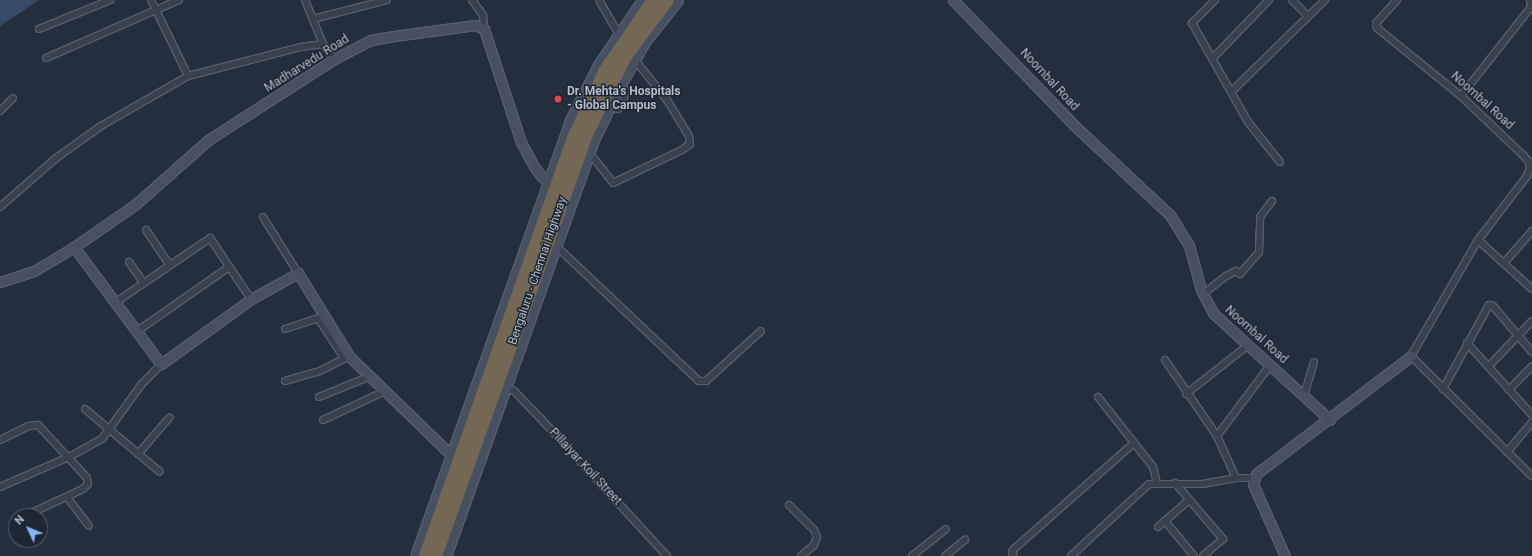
<!DOCTYPE html>
<html>
<head>
<meta charset="utf-8">
<style>
  body { margin:0 }
  #map { position:relative; width:1532px; height:556px; overflow:hidden; background:#242f3e; font-family:Roboto,sans-serif }
  div>[style] { position:absolute }
  [style*='--x'] { left:calc(var(--x)*1px); top:calc(var(--y)*1px); width:calc(var(--w)*1px); rotate:calc(var(--a)*1deg) }
  .water>* { inset:0; background:#394c67 }
  .roads { filter:drop-shadow(1px 0 #565f6c) drop-shadow(-1px 0 #565f6c) drop-shadow(0 1px #565f6c) drop-shadow(0 -1px #565f6c) }
  .street>* { height:6px; margin:-3px; padding:0 3px; transform-origin:3px; border-radius:3px; background:#38414e }
  .secondary>* { height:9px; margin:-4.5px; padding:0 4.5px; transform-origin:4.5px; border-radius:4.5px; background:#465061 }
  .highway>* { height:12px; margin:-6px; padding:0 6px; transform-origin:6px; border-radius:6px; background:#746855 }
  .dots>* { width:11px; height:11px; translate:-50% -50%; box-sizing:border-box; border:2px solid #1d2633; border-radius:50% }
  span { translate:-50% -50%; white-space:nowrap; text-align:center; line-height:1.15; -webkit-text-stroke:3px #1d2633; paint-order:stroke }
  .street-label { font-size:12px; color:#b4bcc9 }
  .poi-label { font-size:12px; color:#b4bcc9; font-weight:700 }
  .left { translate:0 -50%; text-align:left }
  .north { position:absolute; left:8px; top:508px; width:40px; height:40px; box-sizing:border-box; background:#1d2633; border:1px solid #59626f; border-radius:50%; rotate:314deg; font-size:11px; font-weight:700; line-height:16px; text-align:center; color:#b4bcc9 }
  .north::after { content:''; display:block; margin:auto; width:14px; height:18px; background:#8ab4f8; clip-path:polygon(50% 0,100% 100%,50% 72%,0 100%) }
</style>
</head>
<body>
<div id="map">
  <div class="water">
    <i style="clip-path:polygon(0 0,39px 0,0 26px)"></i>
  </div>
  <div class="roads">
    <div class="street">
      <i style="--x:151;--y:0;--w:85;--a:64"></i>
      <i style="--x:305;--y:0;--w:48;--a:67.8"></i>
      <i style="--x:472;--y:0;--w:19;--a:54"></i>
      <i style="--x:483;--y:15;--w:14;--a:86"></i>
      <i style="--x:599;--y:0;--w:38;--a:60"></i>
      <i style="--x:1215;--y:0;--w:33;--a:135"></i>
      <i style="--x:1192;--y:23;--w:114;--a:60.5"></i>
      <i style="--x:1248;--y:122;--w:51;--a:51.3"></i>
      <i style="--x:1292;--y:0;--w:23;--a:45"></i>
      <i style="--x:1397;--y:0;--w:31;--a:132"></i>
      <i style="--x:1376;--y:23;--w:5;--a:79"></i>
      <i style="--x:1377;--y:28;--w:108;--a:39"></i>
      <i style="--x:1461;--y:96;--w:86;--a:43.6"></i>
      <i style="--x:1523;--y:155;--w:9;--a:49"></i>
      <i style="--x:1529;--y:162;--w:6;--a:81"></i>
      <i style="--x:1530;--y:168;--w:9;--a:111"></i>
      <i style="--x:1527;--y:176;--w:81;--a:127.4"></i>
      <i style="--x:1478;--y:240;--w:134;--a:120"></i>
      <i style="--x:1411;--y:356;--w:170;--a:44.8"></i>
      <i style="--x:313;--y:19;--w:76;--a:-14.4"></i>
      <i style="--x:39;--y:29;--w:77;--a:-22.2"></i>
      <i style="--x:46;--y:58;--w:145;--a:-23.6"></i>
      <i style="--x:1212;--y:59;--w:82;--a:-46"></i>
      <i style="--x:1231;--y:92;--w:132;--a:-44.4"></i>
      <i style="--x:1461;--y:96;--w:113;--a:-51.8"></i>
      <i style="--x:1531;--y:7;--w:7;--a:-98"></i>
      <i style="--x:609;--y:107;--w:9;--a:13"></i>
      <i style="--x:618;--y:109;--w:9;--a:-58"></i>
      <i style="--x:623;--y:101;--w:10;--a:-73"></i>
      <i style="--x:626;--y:91;--w:8;--a:-140"></i>
      <i style="--x:0;--y:111;--w:18;--a:-45"></i>
      <i style="--x:589;--y:152;--w:39;--a:52"></i>
      <i style="--x:613;--y:183;--w:76;--a:-25.6"></i>
      <i style="--x:682;--y:150;--w:10;--a:-37"></i>
      <i style="--x:690;--y:144;--w:8;--a:-97"></i>
      <i style="--x:689;--y:136;--w:42;--a:-121.4"></i>
      <i style="--x:667;--y:100;--w:51;--a:-128.7"></i>
      <i style="--x:0;--y:207;--w:73;--a:-41.1"></i>
      <i style="--x:55;--y:159;--w:57;--a:-35.7"></i>
      <i style="--x:101;--y:126;--w:100;--a:-29.9"></i>
      <i style="--x:188;--y:76;--w:117;--a:-14.4"></i>
      <i style="--x:301;--y:47;--w:22;--a:-8"></i>
      <i style="--x:323;--y:44;--w:19;--a:54"></i>
      <i style="--x:263;--y:217;--w:66;--a:58"></i>
      <i style="--x:146;--y:230;--w:41;--a:55.9"></i>
      <i style="--x:1478;--y:240;--w:73;--a:42.2"></i>
      <i style="--x:555;--y:245;--w:198;--a:43.4"></i>
      <i style="--x:699;--y:381;--w:7;--a:0"></i>
      <i style="--x:706;--y:381;--w:74;--a:-42.3"></i>
      <i style="--x:129;--y:262;--w:24;--a:55"></i>
      <i style="--x:1504;--y:263;--w:43;--a:-48.8"></i>
      <i style="--x:1203;--y:294;--w:29;--a:-38"></i>
      <i style="--x:1226;--y:276;--w:11;--a:-27"></i>
      <i style="--x:1236;--y:271;--w:5;--a:37"></i>
      <i style="--x:1240;--y:274;--w:29;--a:-49"></i>
      <i style="--x:1259;--y:252;--w:35;--a:-88"></i>
      <i style="--x:1260;--y:217;--w:20;--a:-53"></i>
      <i style="--x:116;--y:302;--w:114;--a:-34.2"></i>
      <i style="--x:210;--y:238;--w:73;--a:56.1"></i>
      <i style="--x:285;--y:329;--w:35;--a:-18"></i>
      <i style="--x:318;--y:318;--w:48;--a:57"></i>
      <i style="--x:136;--y:332;--w:113;--a:-35"></i>
      <i style="--x:1467;--y:343;--w:97;--a:47.9"></i>
      <i style="--x:1165;--y:360;--w:92;--a:55.6"></i>
      <i style="--x:1217;--y:436;--w:46;--a:65.7"></i>
      <i style="--x:1489;--y:366;--w:62;--a:-46.3"></i>
      <i style="--x:285;--y:381;--w:36;--a:-16"></i>
      <i style="--x:320;--y:371;--w:30;--a:-27"></i>
      <i style="--x:504;--y:385;--w:13;--a:32"></i>
      <i style="--x:515;--y:392;--w:37;--a:46"></i>
      <i style="--x:541;--y:419;--w:186;--a:47.4"></i>
      <i style="--x:1443;--y:389;--w:96;--a:-61.3"></i>
      <i style="--x:1489;--y:305;--w:4;--a:14"></i>
      <i style="--x:1493;--y:306;--w:60;--a:49.7"></i>
      <i style="--x:1509;--y:390;--w:33;--a:-46"></i>
      <i style="--x:1186;--y:394;--w:78;--a:-38.2"></i>
      <i style="--x:1304;--y:395;--w:34;--a:-73"></i>
      <i style="--x:319;--y:397;--w:53;--a:-22.2"></i>
      <i style="--x:1098;--y:397;--w:89;--a:51.8"></i>
      <i style="--x:1153;--y:467;--w:16;--a:76"></i>
      <i style="--x:85;--y:409;--w:97;--a:40"></i>
      <i style="--x:323;--y:420;--w:66;--a:-25"></i>
      <i style="--x:1217;--y:436;--w:90;--a:-53.1"></i>
      <i style="--x:0;--y:440;--w:32;--a:-26"></i>
      <i style="--x:29;--y:426;--w:9;--a:-6"></i>
      <i style="--x:38;--y:425;--w:72;--a:47.2"></i>
      <i style="--x:87;--y:478;--w:6;--a:81"></i>
      <i style="--x:88;--y:484;--w:7;--a:135"></i>
      <i style="--x:83;--y:489;--w:60;--a:155.2"></i>
      <i style="--x:1507;--y:452;--w:39;--a:-50"></i>
      <i style="--x:138;--y:454;--w:48;--a:-49.3"></i>
      <i style="--x:1175;--y:483;--w:74;--a:49.4"></i>
      <i style="--x:1223;--y:539;--w:26;--a:140"></i>
      <i style="--x:0;--y:487;--w:75;--a:-23.5"></i>
      <i style="--x:69;--y:457;--w:38;--a:-29"></i>
      <i style="--x:102;--y:439;--w:67;--a:-54.2"></i>
      <i style="--x:141;--y:385;--w:29;--a:-46"></i>
      <i style="--x:67;--y:497;--w:36;--a:53"></i>
      <i style="--x:1189;--y:500;--w:32;--a:139"></i>
      <i style="--x:1165;--y:521;--w:45;--a:50.4"></i>
      <i style="--x:789;--y:505;--w:35;--a:45"></i>
      <i style="--x:814;--y:530;--w:8;--a:67"></i>
      <i style="--x:817;--y:537;--w:9;--a:111"></i>
      <i style="--x:814;--y:545;--w:17;--a:140"></i>
      <i style="--x:1158;--y:527;--w:9;--a:-41"></i>
      <i style="--x:912;--y:556;--w:43;--a:-38.5"></i>
      <i style="--x:945;--y:556;--w:26;--a:-39"></i>
      <i style="--x:1014;--y:556;--w:4;--a:-117"></i>
      <i style="--x:1012;--y:552;--w:4;--a:-56"></i>
      <i style="--x:1014;--y:549;--w:160;--a:-41.5"></i>
      <i style="--x:1071;--y:556;--w:106;--a:-42.7"></i>
      <i style="--x:1149;--y:484;--w:53;--a:0"></i>
      <i style="--x:1202;--y:484;--w:35;--a:-10"></i>
      <i style="--x:1236;--y:478;--w:19;--a:0"></i>
    </div>
    <div class="secondary">
      <i style="--x:953;--y:0;--w:178;--a:45.9"></i>
      <i style="--x:1077;--y:128;--w:127;--a:43.1"></i>
      <i style="--x:1170;--y:215;--w:36;--a:58"></i>
      <i style="--x:1189;--y:245;--w:47;--a:75.1"></i>
      <i style="--x:1201;--y:290;--w:27;--a:62"></i>
      <i style="--x:1214;--y:314;--w:157;--a:42.4"></i>
      <i style="--x:74;--y:247;--w:146;--a:53.4"></i>
      <i style="--x:161;--y:364;--w:111;--a:-35.8"></i>
      <i style="--x:251;--y:299;--w:54;--a:-29"></i>
      <i style="--x:298;--y:273;--w:97;--a:58.4"></i>
      <i style="--x:349;--y:356;--w:142;--a:44.1"></i>
      <i style="--x:0;--y:282;--w:36;--a:-18"></i>
      <i style="--x:34;--y:271;--w:47;--a:-31"></i>
      <i style="--x:74;--y:247;--w:75;--a:-34.7"></i>
      <i style="--x:136;--y:204;--w:96;--a:-41.6"></i>
      <i style="--x:208;--y:140;--w:150;--a:-32.7"></i>
      <i style="--x:334;--y:59;--w:42;--a:-27.2"></i>
      <i style="--x:371;--y:40;--w:23;--a:-10"></i>
      <i style="--x:394;--y:36;--w:82;--a:-7.7"></i>
      <i style="--x:475;--y:25;--w:10;--a:24"></i>
      <i style="--x:484;--y:29;--w:119;--a:71.9"></i>
      <i style="--x:521;--y:142;--w:30;--a:62"></i>
      <i style="--x:535;--y:168;--w:11;--a:52"></i>
      <i style="--x:542;--y:177;--w:36;--a:27"></i>
      <i style="--x:415;--y:556;--w:463;--a:-70.4"></i>
      <i style="--x:570;--y:120;--w:62;--a:-63"></i>
      <i style="--x:598;--y:65;--w:78;--a:-55.9"></i>
      <i style="--x:446;--y:556;--w:442;--a:-70.4"></i>
      <i style="--x:594;--y:140;--w:60;--a:-64.3"></i>
      <i style="--x:620;--y:86;--w:51;--a:-60.4"></i>
      <i style="--x:645;--y:42;--w:53;--a:-51.8"></i>
      <i style="--x:1285;--y:556;--w:79;--a:-114"></i>
      <i style="--x:1253;--y:484;--w:10;--a:-73"></i>
      <i style="--x:1256;--y:474;--w:195;--a:-37.3"></i>
    </div>
    <div class="highway">
      <i style="--x:425;--y:556;--w:441;--a:-70.5"></i>
      <i style="--x:572;--y:140;--w:77;--a:-64.8"></i>
      <i style="--x:605;--y:70;--w:85;--a:-55.6"></i>
      <i style="--x:436;--y:556;--w:450;--a:-70.3"></i>
      <i style="--x:588;--y:132;--w:83;--a:-63.4"></i>
      <i style="--x:625;--y:58;--w:72;--a:-53.4"></i>
    </div>
  </div>
  <div class="dots">
    <i style="left:558px;top:99px;background:#e0444e"></i>
  </div>
  <div class="street-label">
    <span style="left:307px;top:64px;rotate:-32deg">Madharvedu Road</span>
    <span style="left:1049px;top:80px;rotate:47deg">Noombal Road</span>
    <span style="left:1482px;top:101px;rotate:42deg">Noombal Road</span>
    <span style="left:538px;top:271px;rotate:-71deg">Bengaluru - Chennai Highway</span>
    <span style="left:1256px;top:335px;rotate:42deg">Noombal Road</span>
    <span style="left:585px;top:467px;rotate:47deg">Pillaiyar Koil Street</span>
  </div>
  <div class="poi-label">
    <span class="left" style="left:567px;top:99px">Dr. Mehta's Hospitals<br>- Global Campus</span>
  </div>
  <div class="north">N</div>
</div>
</body>
</html>
